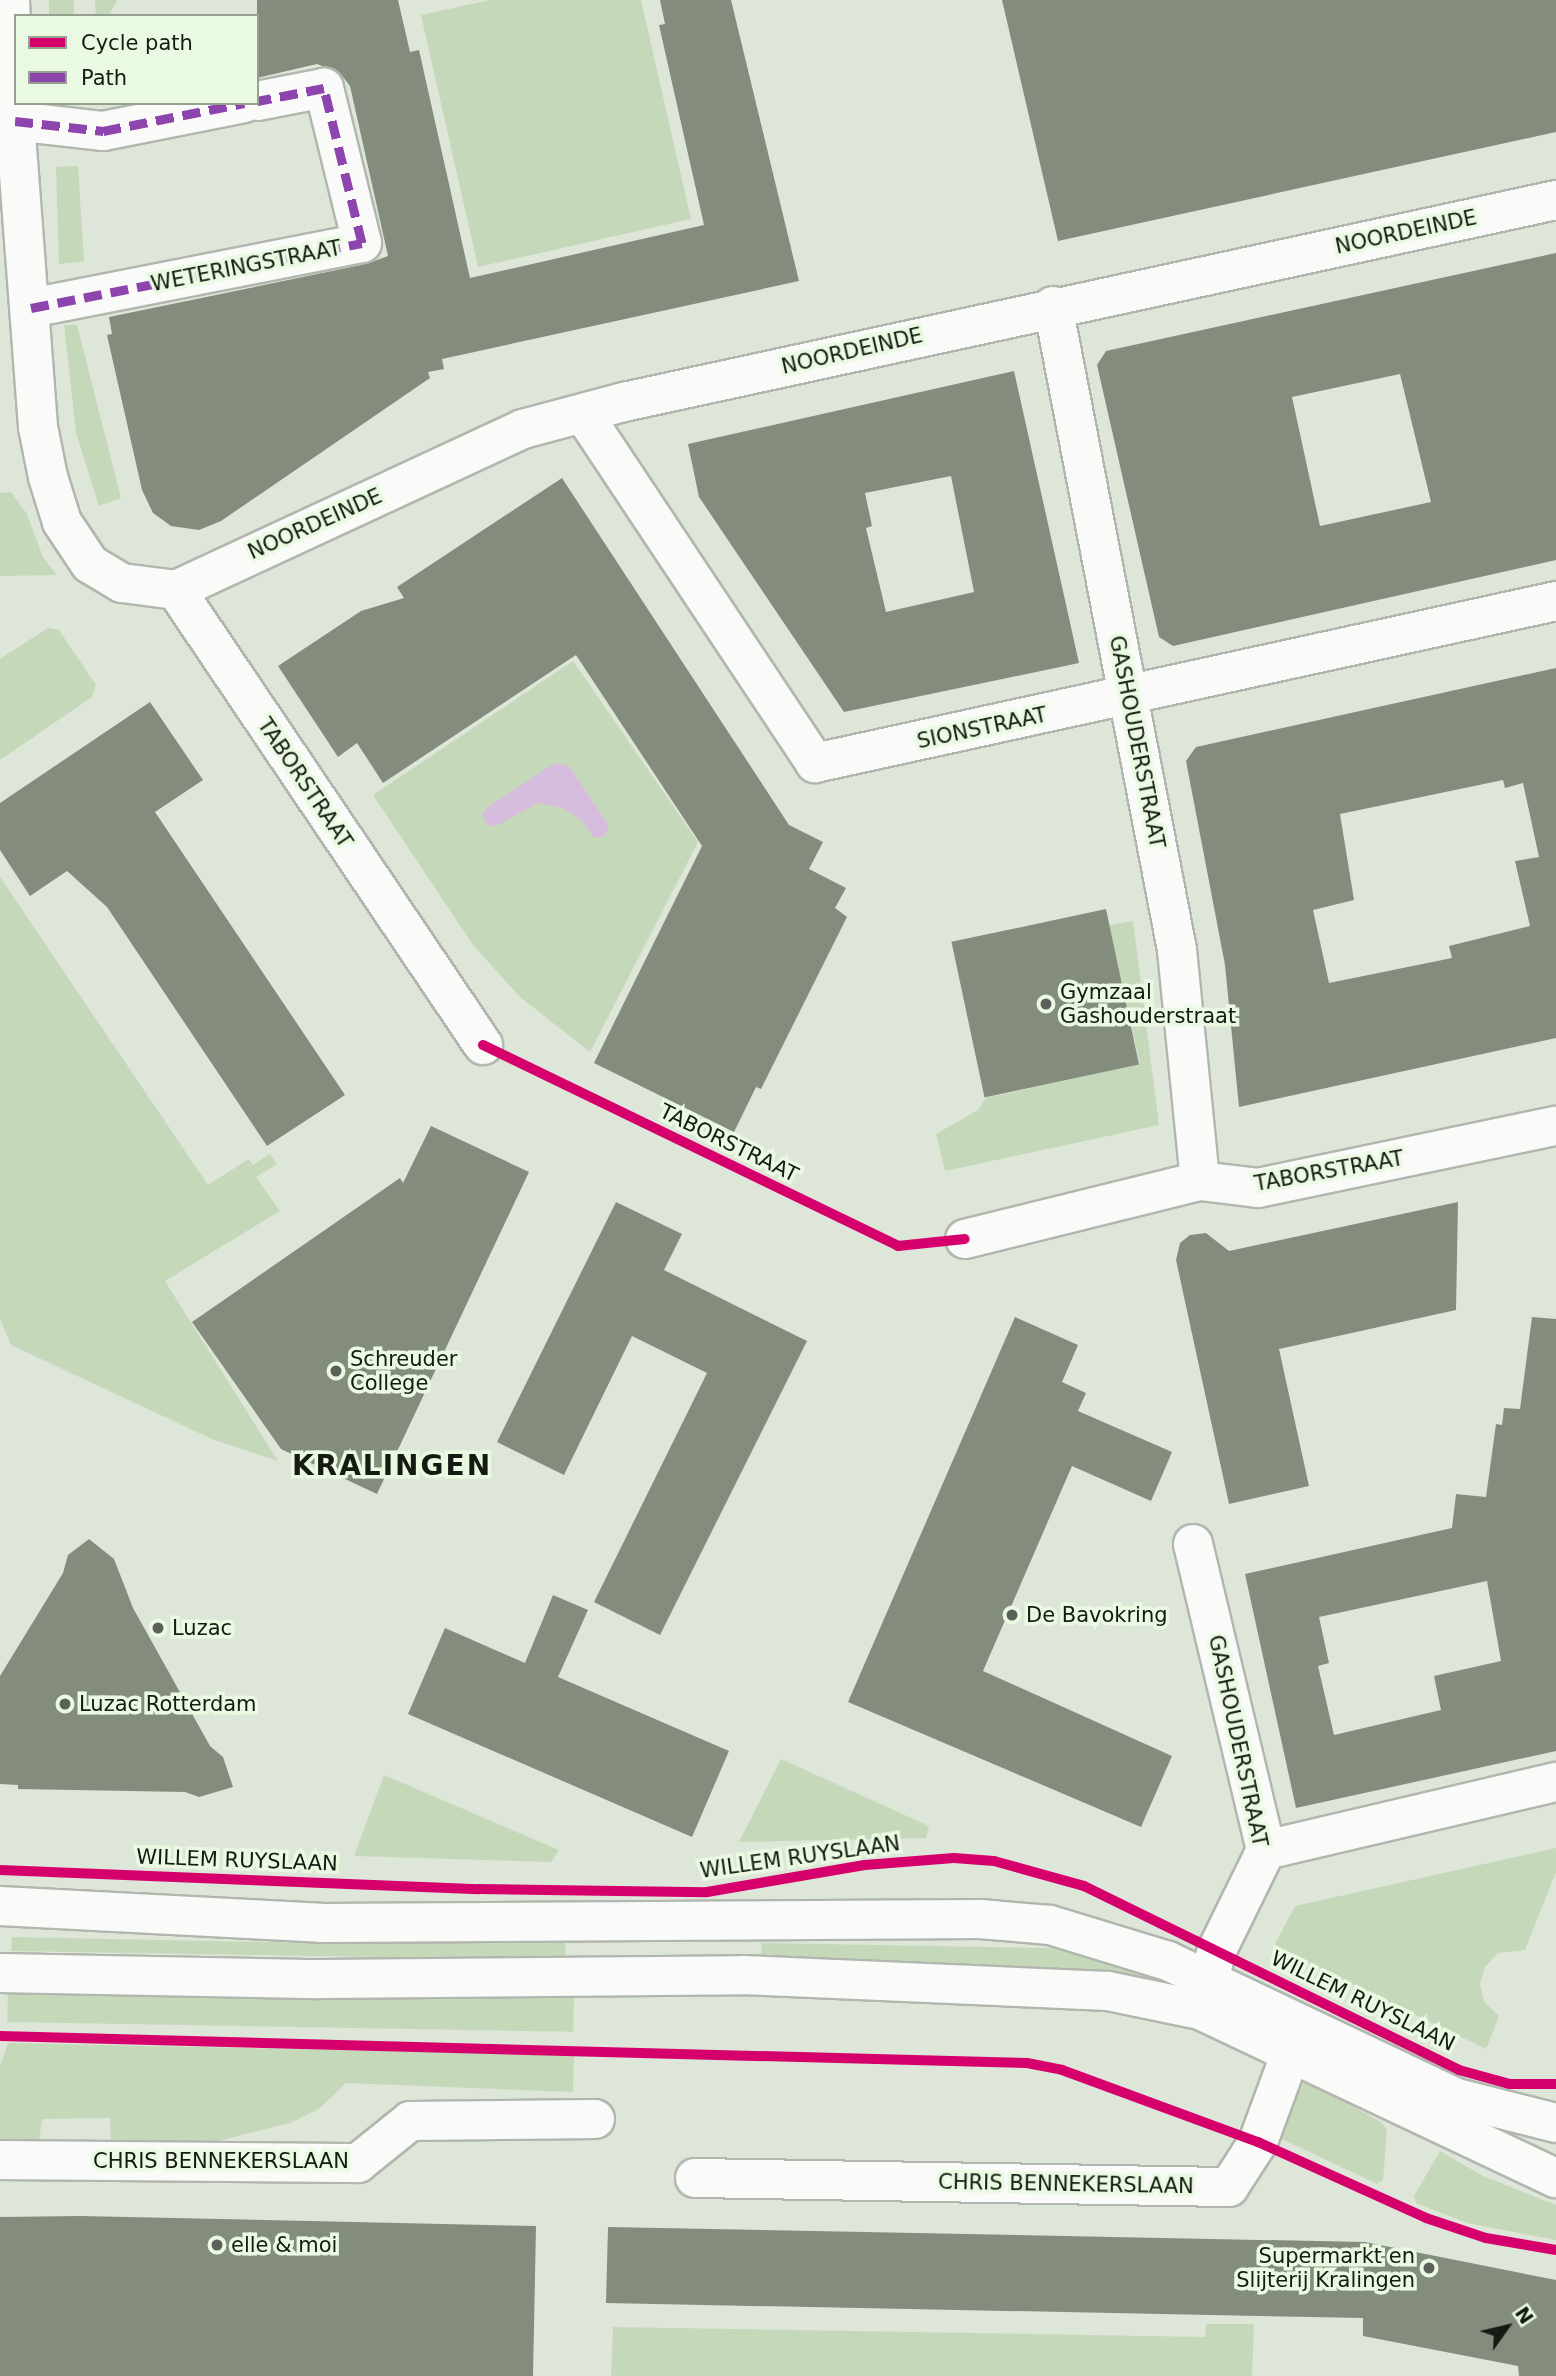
<!DOCTYPE html>
<html>
<head>
<meta charset="utf-8">
<style>
  body { margin:0 }
  #map { position:relative; width:1556px; height:2376px; overflow:hidden; background:#dee6d9; font-family:"DejaVu Sans",sans-serif }
  div>[style] { position:absolute }
  [style*='--x'] { left:calc(var(--x)*1px); top:calc(var(--y)*1px); width:calc(var(--w)*1px); rotate:calc(var(--a)*1deg) }
  .green>* { inset:0; background:#c6d8ba; transform-origin:0 0 }
  .water>* { inset:0; background:#d7bddd }
  .building>* { inset:0; background:#848d7d; transform-origin:0 0 }
  .roads { filter:drop-shadow(2px 0 #b1b7ae) drop-shadow(-2px 0 #b1b7ae) drop-shadow(0 2px #b1b7ae) drop-shadow(0 -2px #b1b7ae) }
  .minor>* { height:38px; margin:-19px; padding:0 19px; transform-origin:19px; border-radius:19px; background:#fafbf9 }
  .tertiary>* { height:38px; margin:-19px; padding:0 19px; transform-origin:19px; border-radius:19px; background:#fafbf9 }
  .quiet>* { height:9px; margin-top:-4.5px; transform-origin:0; background:repeating-linear-gradient(90deg,#8e44ad 0 18px,transparent 0 27px) }
  .cycleway>* { height:10px; margin:-5px; padding:0 5px; transform-origin:5px; border-radius:5px; background:#d6006c }
  .dots>* { width:19px; height:19px; translate:-50% -50%; box-sizing:border-box; border:4px solid #eaf9e1; border-radius:50% }
  span { translate:-50% -50%; white-space:nowrap; text-align:center; line-height:1.15; -webkit-text-stroke:7px #eaf9e1; paint-order:stroke }
  .street-label { font-size:21px; color:#151a12 }
  .poi-label { font-size:21px; color:#151a12 }
  .left { translate:0 -50%; text-align:left }
  .right { translate:-100% -50%; text-align:right }
  .district-label { font-size:28px; color:#151a12; font-weight:700; letter-spacing:2px }
  .legend { position:absolute; left:14px; top:14px; width:245px; height:91px; box-sizing:border-box; background:#eaf9e1; border:2px solid #95a08e; margin:0; padding:9px 12px; list-style:none; font-size:21px; color:#151a12 }
  .legend li { display:flex; align-items:center; gap:14px; height:35px }
  .legend b { width:35px; border:2px solid #95a08e }
  .north { position:absolute; left:1472px; top:2292px; width:70px; height:70px; -webkit-text-stroke:5px #eaf9e1; paint-order:stroke; rotate:56deg; font-size:19px; font-weight:700; line-height:28px; text-align:center; color:#151a12 }
  .north::after { content:''; display:block; margin:auto; width:24px; height:32px; background:#151a12; clip-path:polygon(50% 0,100% 100%,50% 72%,0 100%) }
</style>
</head>
<body>
<div id="map">
  <div class="green">
    <i style="left:49px;top:0;width:25px;height:16px"></i>
    <i style="clip-path:polygon(95px 0,117px 0,109px 16px,96px 16px)"></i>
    <i style="clip-path:polygon(490px 0,641px 0,691px 219px,478px 267px,421px 15px)"></i>
    <i style="clip-path:polygon(78px 166px,84px 261px,59px 264px,56px 167px)"></i>
    <i style="clip-path:polygon(64px 325px,77px 325px,121px 498px,99px 506px,76px 433px)"></i>
    <i style="clip-path:polygon(11px 492px,27px 514px,43px 557px,57px 575px,0 576px,0 493px)"></i>
    <i style="clip-path:polygon(48px 628px,59px 630px,96px 685px,92px 697px,0 760px,0 659px)"></i>
    <i style="clip-path:polygon(573px 661px,698px 842px,590px 1052px,520px 997px,473px 945px,373px 795px)"></i>
    <i style="clip-path:polygon(0 877px,208px 1185px,249px 1159px,253px 1165px,270px 1154px,277px 1164px,256px 1177px,280px 1211px,165px 1281px,278px 1461px,214px 1440px,11px 1345px,0 1319px)"></i>
    <i style="clip-path:polygon(1133px 921px,1159px 1125px,945px 1171px,936px 1134px,978px 1110px,986px 1098px,1140px 1064px,1109px 925px)"></i>
    <i style="clip-path:polygon(781px 1759px,929px 1826px,926px 1838px,739px 1842px)"></i>
    <i style="clip-path:polygon(384px 1775px,559px 1850px,551px 1862px,354px 1856px)"></i>
    <i style="clip-path:polygon(1556px 1848px,1556px 1872px,1525px 1950px,1498px 1953px,1485px 1967px,1480px 1984px,1484px 2002px,1499px 2016px,1486px 2049px,1274px 1946px,1295px 1906px)"></i>
    <i style="clip-path:polygon(12px 1937px,312px 1943px,422px 1937px,565px 1938px,566px 1960px,11px 1951px)"></i>
    <i style="clip-path:polygon(762px 1943px,1051px 1948px,1150px 1975px,1146px 1981px,1056px 1969px,760px 1965px)"></i>
    <i style="left:8px;top:1984px;width:566px;height:38px;rotate:1deg"></i>
    <i style="clip-path:polygon(8px 2043px,574px 2055px,573px 2092px,346px 2083px,319px 2109px,290px 2123px,198px 2146px,111px 2147px,110px 2118px,42px 2119px,38px 2148px,0 2148px,0 2066px)"></i>
    <i style="clip-path:polygon(1309px 2082px,1381px 2122px,1387px 2130px,1383px 2180px,1377px 2184px,1282px 2139px,1279px 2133px,1303px 2084px)"></i>
    <i style="clip-path:polygon(1440px 2151px,1483px 2176px,1556px 2205px,1556px 2240px,1467px 2223px,1416px 2203px,1414px 2196px)"></i>
    <i style="clip-path:polygon(1206px 2324px,1254px 2324px,1252px 2376px,611px 2376px,613px 2327px,1205px 2337px)"></i>
  </div>
  <div class="water">
    <i style="clip-path:polygon(555px 763px,569px 766px,609px 826px,604px 837px,593px 837px,582px 820px,562px 808px,538px 803px,496px 826px,487px 825px,482px 814px,486px 808px)"></i>
  </div>
  <div class="building">
    <i style="clip-path:polygon(257px 0,398px 0,410px 52px,419px 50px,470px 278px,704px 225px,659px 25px,665px 24px,660px 0,731px 0,799px 281px,442px 359px,444px 369px,428px 372px,430px 378px,221px 521px,199px 530px,171px 526px,153px 513px,142px 490px,107px 335px,112px 334px,109px 317px,366px 264px,388px 256px,350px 86px,340px 73px,317px 64px,257px 78px)"></i>
    <i style="clip-path:polygon(1002px 0,1556px 0,1556px 132px,1058px 241px)"></i>
    <i style="clip-path:polygon(evenodd,1556px 253px,1556px 560px,1173px 646px,1159px 637px,1097px 365px,1106px 351px,1556px 253px,1400px 374px,1431px 502px,1320px 526px,1292px 397px,1400px 374px)"></i>
    <i style="clip-path:polygon(evenodd,1014px 371px,1079px 663px,844px 712px,699px 497px,688px 444px,1014px 371px,951px 476px,974px 592px,886px 612px,866px 528px,872px 526px,865px 493px,951px 476px)"></i>
    <i style="clip-path:polygon(562px 478px,789px 825px,823px 842px,809px 869px,846px 888px,835px 908px,847px 917px,761px 1089px,756px 1087px,734px 1132px,594px 1063px,702px 846px,576px 655px,383px 783px,357px 743px,338px 757px,278px 666px,361px 611px,404px 598px,397px 587px)"></i>
    <i style="clip-path:polygon(evenodd,1556px 668px,1556px 1038px,1239px 1107px,1225px 965px,1186px 761px,1196px 747px,1556px 668px,1503px 780px,1505px 788px,1523px 783px,1539px 857px,1515px 861px,1530px 926px,1449px 946px,1452px 958px,1329px 983px,1313px 910px,1354px 900px,1340px 814px,1503px 780px)"></i>
    <i style="clip-path:polygon(150px 702px,203px 780px,155px 812px,345px 1095px,267px 1146px,107px 907px,67px 871px,30px 896px,0 850px,0 803px)"></i>
    <i style="left:1106px;top:909px;width:159px;height:158px;rotate:78deg"></i>
    <i style="clip-path:polygon(431px 1126px,529px 1172px,377px 1494px,281px 1449px,192px 1322px,400px 1178px,403px 1183px)"></i>
    <i style="clip-path:polygon(616px 1202px,682px 1234px,664px 1270px,807px 1341px,660px 1635px,594px 1602px,707px 1373px,632px 1336px,564px 1475px,497px 1442px)"></i>
    <i style="clip-path:polygon(1458px 1202px,1456px 1310px,1279px 1349px,1309px 1486px,1229px 1504px,1176px 1260px,1180px 1243px,1190px 1235px,1206px 1233px,1229px 1251px)"></i>
    <i style="clip-path:polygon(1015px 1317px,1078px 1345px,1062px 1382px,1086px 1393px,1078px 1411px,1172px 1452px,1151px 1501px,1072px 1466px,983px 1671px,1172px 1756px,1141px 1827px,848px 1702px)"></i>
    <i style="clip-path:polygon(evenodd,1532px 1317px,1556px 1319px,1556px 1751px,1296px 1808px,1245px 1574px,1452px 1528px,1456px 1494px,1486px 1497px,1496px 1424px,1502px 1425px,1504px 1408px,1520px 1409px,1532px 1317px,1487px 1581px,1501px 1661px,1434px 1676px,1441px 1710px,1334px 1735px,1318px 1666px,1329px 1663px,1319px 1617px,1487px 1581px)"></i>
    <i style="clip-path:polygon(89px 1539px,114px 1559px,133px 1608px,210px 1746px,223px 1757px,233px 1787px,199px 1797px,185px 1792px,18px 1789px,18px 1785px,0 1784px,0 1676px,63px 1573px,68px 1555px)"></i>
    <i style="clip-path:polygon(553px 1595px,588px 1610px,558px 1677px,729px 1751px,692px 1837px,408px 1714px,445px 1628px,525px 1663px)"></i>
    <i style="clip-path:polygon(81px 2216px,536px 2226px,533px 2376px,0 2376px,0 2217px)"></i>
    <i style="clip-path:polygon(608px 2227px,1365px 2242px,1556px 2280px,1556px 2376px,1519px 2376px,1518px 2366px,1363px 2336px,1363px 2318px,606px 2303px)"></i>
  </div>
  <div class="roads">
    <div class="minor">
      <i style="--x:10;--y:0;--w:121;--a:87.6"></i>
      <i style="--x:15;--y:121;--w:307;--a:85.7"></i>
      <i style="--x:38;--y:427;--w:51;--a:78.7"></i>
      <i style="--x:48;--y:477;--w:47;--a:72.7"></i>
      <i style="--x:62;--y:522;--w:50;--a:56.3"></i>
      <i style="--x:90;--y:564;--w:37;--a:31"></i>
      <i style="--x:122;--y:583;--w:54;--a:7.4"></i>
      <i style="--x:15;--y:121;--w:89;--a:6.5"></i>
      <i style="--x:103;--y:131;--w:144;--a:-11.2"></i>
      <i style="--x:1053;--y:306;--w:656;--a:79.1"></i>
      <i style="--x:1177;--y:950;--w:232;--a:84.3"></i>
      <i style="--x:31;--y:308;--w:337;--a:-11.1"></i>
      <i style="--x:362;--y:243;--w:160;--a:-103.8"></i>
      <i style="--x:324;--y:88;--w:68;--a:169"></i>
      <i style="--x:584;--y:415;--w:418;--a:56.4"></i>
      <i style="--x:815;--y:763;--w:759;--a:-12.33"></i>
      <i style="--x:176;--y:590;--w:383;--a:-24.9"></i>
      <i style="--x:523;--y:429;--w:105;--a:-15"></i>
      <i style="--x:624;--y:402;--w:954;--a:-12.23"></i>
      <i style="--x:176;--y:590;--w:549;--a:55.99"></i>
      <i style="--x:965;--y:1239;--w:242;--a:-13.9"></i>
      <i style="--x:1200;--y:1181;--w:58;--a:6.9"></i>
      <i style="--x:1258;--y:1188;--w:304;--a:-11.8"></i>
      <i style="--x:1193;--y:1544;--w:315;--a:76.6"></i>
      <i style="--x:1266;--y:1850;--w:111;--a:116.1"></i>
      <i style="--x:1217;--y:1950;--w:62;--a:105.8"></i>
      <i style="--x:1266;--y:1850;--w:298;--a:-13.2"></i>
      <i style="--x:0;--y:2160;--w:358;--a:0.5"></i>
      <i style="--x:358;--y:2163;--w:67;--a:-38.9"></i>
      <i style="--x:410;--y:2121;--w:185;--a:-0.6"></i>
      <i style="--x:695;--y:2178;--w:534;--a:0.97"></i>
      <i style="--x:1229;--y:2187;--w:54;--a:-57.2"></i>
      <i style="--x:1258;--y:2142;--w:125;--a:-69.8"></i>
    </div>
    <div class="tertiary">
      <i style="--x:0;--y:1906;--w:321;--a:3"></i>
      <i style="--x:321;--y:1923;--w:659;--a:-0.35"></i>
      <i style="--x:980;--y:1919;--w:70;--a:4.9"></i>
      <i style="--x:1050;--y:1925;--w:123;--a:17"></i>
      <i style="--x:1168;--y:1961;--w:320;--a:25.4"></i>
      <i style="--x:1457;--y:2098;--w:102;--a:14.2"></i>
      <i style="--x:0;--y:1973;--w:320;--a:1.1"></i>
      <i style="--x:320;--y:1979;--w:423;--a:-0.5"></i>
      <i style="--x:743;--y:1975;--w:365;--a:2.5"></i>
      <i style="--x:1108;--y:1991;--w:94;--a:11.7"></i>
      <i style="--x:1200;--y:2010;--w:394;--a:25.3"></i>
    </div>
  </div>
  <div class="quiet">
    <i style="--x:15;--y:121;--w:89;--a:6.5"></i>
    <i style="--x:103;--y:131;--w:144;--a:-11.2"></i>
    <i style="--x:31;--y:308;--w:337;--a:-11.1"></i>
    <i style="--x:362;--y:243;--w:160;--a:-103.8"></i>
    <i style="--x:324;--y:88;--w:68;--a:169"></i>
  </div>
  <div class="cycleway">
    <i style="--x:483;--y:1045;--w:461;--a:25.8"></i>
    <i style="--x:898;--y:1246;--w:67;--a:-6"></i>
    <i style="--x:0;--y:1870;--w:479;--a:2.3"></i>
    <i style="--x:479;--y:1889;--w:228;--a:0.8"></i>
    <i style="--x:707;--y:1892;--w:160;--a:-9.7"></i>
    <i style="--x:865;--y:1865;--w:89;--a:-4.5"></i>
    <i style="--x:954;--y:1858;--w:40;--a:4.3"></i>
    <i style="--x:994;--y:1861;--w:93;--a:15.5"></i>
    <i style="--x:1084;--y:1886;--w:418;--a:26.1"></i>
    <i style="--x:1459;--y:2070;--w:53;--a:15.4"></i>
    <i style="--x:1510;--y:2084;--w:46;--a:0"></i>
    <i style="--x:0;--y:2036;--w:1027;--a:1.51"></i>
    <i style="--x:1027;--y:2063;--w:36;--a:11"></i>
    <i style="--x:1062;--y:2070;--w:209;--a:20.2"></i>
    <i style="--x:1258;--y:2142;--w:184;--a:24.3"></i>
    <i style="--x:1426;--y:2218;--w:63;--a:18.4"></i>
    <i style="--x:1486;--y:2238;--w:71;--a:9.7"></i>
  </div>
  <div class="dots">
    <i style="left:1046px;top:1004px;background:#5b6158"></i>
    <i style="left:336px;top:1371px;background:#5b6158"></i>
    <i style="left:1012px;top:1615px;background:#5b6158"></i>
    <i style="left:158px;top:1628px;background:#5b6158"></i>
    <i style="left:65px;top:1704px;background:#5b6158"></i>
    <i style="left:217px;top:2245px;background:#5b6158"></i>
    <i style="left:1429px;top:2268px;background:#5b6158"></i>
  </div>
  <div class="street-label">
    <span style="left:1406px;top:232px;rotate:-12deg">NOORDEINDE</span>
    <span style="left:246px;top:266px;rotate:-11deg">WETERINGSTRAAT</span>
    <span style="left:852px;top:351px;rotate:-13deg">NOORDEINDE</span>
    <span style="left:315px;top:524px;rotate:-24deg">NOORDEINDE</span>
    <span style="left:982px;top:728px;rotate:-12deg">SIONSTRAAT</span>
    <span style="left:1137px;top:742px;rotate:79deg">GASHOUDERSTRAAT</span>
    <span style="left:305px;top:783px;rotate:56deg">TABORSTRAAT</span>
    <span style="left:729px;top:1143px;rotate:26deg">TABORSTRAAT</span>
    <span style="left:1329px;top:1171px;rotate:-10deg">TABORSTRAAT</span>
    <span style="left:1238px;top:1741px;rotate:78deg">GASHOUDERSTRAAT</span>
    <span style="left:800px;top:1857px;rotate:-8deg">WILLEM RUYSLAAN</span>
    <span style="left:237px;top:1860px;rotate:2deg">WILLEM RUYSLAAN</span>
    <span style="left:1363px;top:2001px;rotate:26deg">WILLEM RUYSLAAN</span>
    <span style="left:221px;top:2161px">CHRIS BENNEKERSLAAN</span>
    <span style="left:1066px;top:2184px;rotate:1deg">CHRIS BENNEKERSLAAN</span>
  </div>
  <div class="poi-label">
    <span class="left" style="left:1060px;top:1004px">Gymzaal<br>Gashouderstraat</span>
    <span class="left" style="left:350px;top:1371px">Schreuder<br>College</span>
    <span class="left" style="left:1026px;top:1615px">De Bavokring</span>
    <span class="left" style="left:172px;top:1628px">Luzac</span>
    <span class="left" style="left:79px;top:1704px">Luzac Rotterdam</span>
    <span class="left" style="left:231px;top:2245px">elle &amp; moi</span>
    <span class="right" style="left:1415px;top:2268px">Supermarkt en<br>Slijterij Kralingen</span>
  </div>
  <div class="district-label">
    <span style="left:392px;top:1466px">KRALINGEN</span>
  </div>
  <ul class="legend">
  <li><b style="height:9px;background:#d6006c"></b>Cycle path</li>
  <li><b style="height:9px;background:#8e44ad"></b>Path</li>
  </ul>
  <div class="north">N</div>
</div>
</body>
</html>
